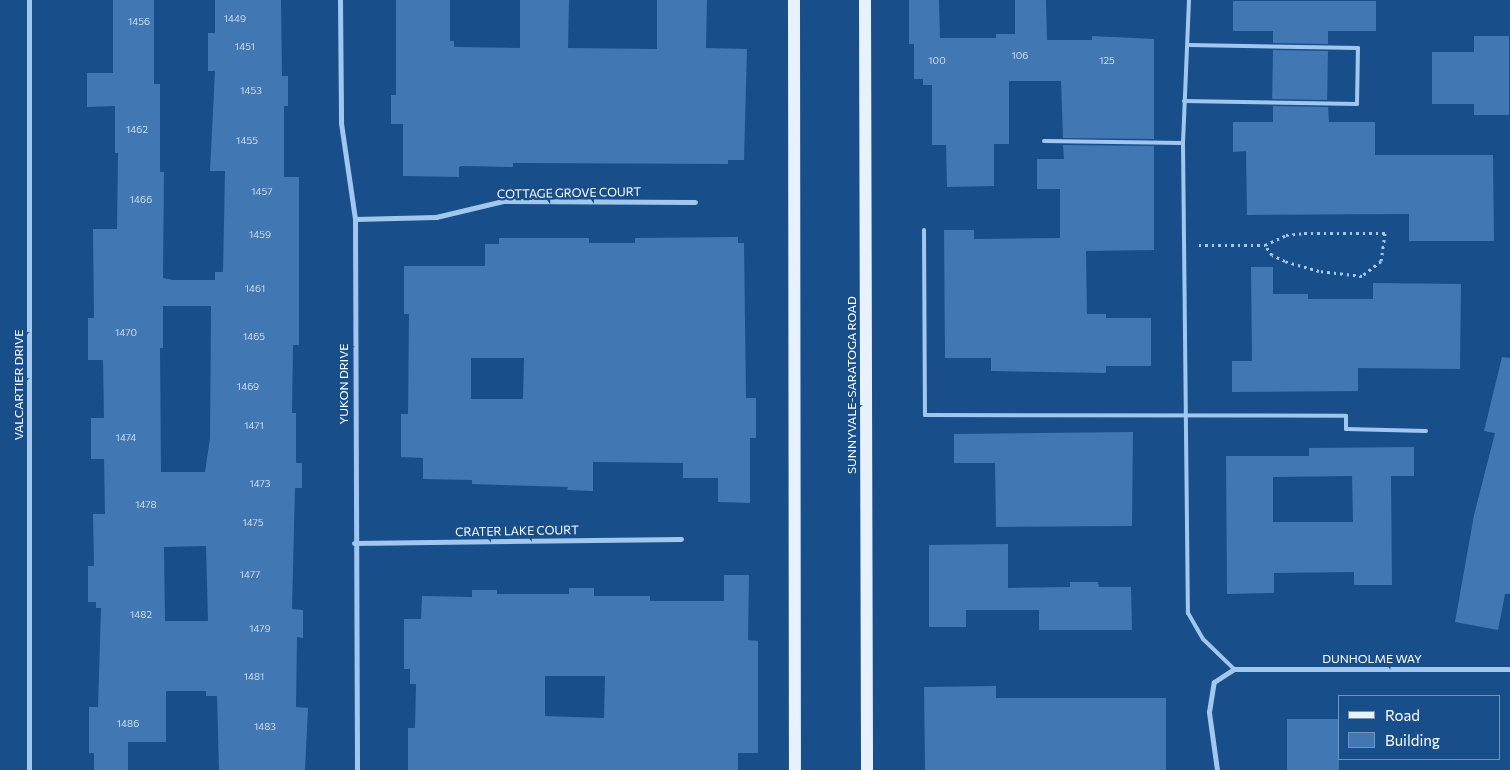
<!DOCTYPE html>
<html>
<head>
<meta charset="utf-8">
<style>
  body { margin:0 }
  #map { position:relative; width:1510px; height:770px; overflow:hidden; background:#184e8a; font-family:Commissioner,sans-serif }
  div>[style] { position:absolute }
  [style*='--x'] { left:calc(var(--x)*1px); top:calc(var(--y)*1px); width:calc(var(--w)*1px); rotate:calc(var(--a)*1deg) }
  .building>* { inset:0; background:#4177b2; transform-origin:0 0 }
  .path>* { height:3px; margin-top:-1.5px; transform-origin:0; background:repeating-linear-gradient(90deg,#a1c7ee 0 2.5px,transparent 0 6.5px) }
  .service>* { height:4px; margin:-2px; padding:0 2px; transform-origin:2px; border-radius:2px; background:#a1c7ee }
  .minor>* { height:5px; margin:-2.5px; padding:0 2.5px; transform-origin:2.5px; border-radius:2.5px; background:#a1c7ee }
  .primary>* { height:12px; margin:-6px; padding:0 6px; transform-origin:6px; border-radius:6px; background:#e8f2ff }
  span { translate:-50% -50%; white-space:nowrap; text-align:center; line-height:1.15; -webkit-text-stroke:4.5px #184e8a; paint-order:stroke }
  .number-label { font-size:10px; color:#d0ddec }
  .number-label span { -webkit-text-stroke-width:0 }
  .street-label { font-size:12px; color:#fff }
  .legend { position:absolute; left:1338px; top:695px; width:162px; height:65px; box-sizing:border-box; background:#184e8a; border:1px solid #7495b9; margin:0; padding:6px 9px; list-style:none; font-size:15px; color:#fff }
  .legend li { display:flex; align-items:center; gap:10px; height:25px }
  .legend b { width:25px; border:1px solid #7495b9 }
</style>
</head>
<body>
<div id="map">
  <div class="building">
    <i style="clip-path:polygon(evenodd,113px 0,154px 0,154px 84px,160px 84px,160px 172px,164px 172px,163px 278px,173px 280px,215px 280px,215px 272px,223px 272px,225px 171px,210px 171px,215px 71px,208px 71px,208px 33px,215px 33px,215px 0,281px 0,282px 76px,288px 76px,288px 106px,284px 106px,284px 177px,299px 177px,299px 345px,293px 345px,292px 413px,296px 413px,296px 463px,302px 463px,302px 488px,295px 488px,292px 609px,303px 610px,303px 638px,297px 637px,296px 707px,308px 708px,305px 770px,219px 770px,217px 696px,206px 696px,206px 691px,166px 691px,166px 742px,128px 742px,128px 770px,94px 770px,94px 753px,89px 753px,89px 707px,98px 707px,101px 608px,96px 608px,96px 602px,88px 602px,88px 566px,94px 566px,93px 514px,105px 514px,104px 459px,91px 459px,91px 418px,104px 418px,103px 360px,88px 360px,88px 318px,94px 318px,93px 229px,117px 229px,118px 153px,115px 153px,115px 106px,87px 107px,87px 73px,113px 73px,113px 0,163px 306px,211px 306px,210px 438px,205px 472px,161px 472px,160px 348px,163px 348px,163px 306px,113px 0,206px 546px,208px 621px,165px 621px,164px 547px,206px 546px)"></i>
    <i style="clip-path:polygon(396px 0,450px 0,450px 41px,454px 41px,454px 47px,520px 48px,520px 0,569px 0,568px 48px,657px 49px,657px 0,707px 0,706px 48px,747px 49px,744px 160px,728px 160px,728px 164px,513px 163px,513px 167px,462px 166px,459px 167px,459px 177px,403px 176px,403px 124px,391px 124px,391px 95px,396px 95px)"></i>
    <i style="clip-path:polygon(909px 0,939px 0,940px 38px,996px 38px,996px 34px,1015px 34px,1015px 0,1046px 0,1047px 40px,1092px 40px,1092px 36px,1154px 39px,1154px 139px,1063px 138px,1061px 81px,1009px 81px,1009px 144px,994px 144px,994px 186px,947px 187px,946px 145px,932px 145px,932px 85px,923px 85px,923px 79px,914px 79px,914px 44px,909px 44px)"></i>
    <i style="clip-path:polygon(1233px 1px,1376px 1px,1376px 31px,1328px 31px,1328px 44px,1273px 43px,1273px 31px,1233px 31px)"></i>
    <i style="clip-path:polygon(1474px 36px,1509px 36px,1509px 115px,1474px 115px,1474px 104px,1432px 104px,1432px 52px,1474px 52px)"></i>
    <i style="left:1273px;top:50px;width:55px;height:49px;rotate:1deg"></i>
    <i style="clip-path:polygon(1273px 106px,1328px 107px,1329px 122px,1375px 122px,1375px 155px,1493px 155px,1494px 241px,1409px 241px,1409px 214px,1247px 215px,1246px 151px,1233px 152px,1233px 122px,1273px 122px)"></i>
    <i style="clip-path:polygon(1063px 145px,1154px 146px,1154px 250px,1086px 251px,1087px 314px,1106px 314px,1106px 318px,1151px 318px,1151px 366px,1106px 366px,1106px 373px,991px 371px,991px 358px,945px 358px,944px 230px,974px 230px,974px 239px,1060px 238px,1060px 189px,1037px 189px,1037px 159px,1064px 159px)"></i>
    <i style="clip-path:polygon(evenodd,738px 237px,738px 243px,744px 243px,746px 398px,756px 398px,756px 438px,750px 438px,750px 503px,718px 502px,718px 478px,683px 478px,683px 463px,593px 462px,593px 491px,567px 490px,568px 487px,472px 484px,472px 480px,423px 479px,423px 458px,401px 457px,401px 414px,408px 414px,409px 314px,404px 314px,404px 266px,485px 266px,485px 244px,499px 244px,499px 238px,589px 238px,589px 243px,635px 243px,635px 238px,738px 237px,471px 358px,524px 358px,523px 399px,471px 399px,471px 358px)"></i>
    <i style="clip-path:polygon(1251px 267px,1273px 267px,1273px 294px,1308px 294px,1308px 299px,1373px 299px,1373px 283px,1461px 284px,1460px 369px,1358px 368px,1358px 391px,1232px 392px,1232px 361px,1252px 361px)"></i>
    <i style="clip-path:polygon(1502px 357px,1510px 358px,1510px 594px,1505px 594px,1498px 630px,1455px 622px,1474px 515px,1495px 433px,1484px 431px)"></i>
    <i style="clip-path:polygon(1133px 432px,1132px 526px,996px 527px,995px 463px,954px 463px,954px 434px)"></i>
    <i style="clip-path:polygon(evenodd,1414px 447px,1414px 476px,1391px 476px,1392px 585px,1354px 585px,1354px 572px,1274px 573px,1274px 593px,1227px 594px,1226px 456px,1309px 456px,1309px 448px,1414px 447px,1352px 476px,1353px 522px,1273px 522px,1273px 477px,1352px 476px)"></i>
    <i style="clip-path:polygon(1008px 544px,1008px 588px,1070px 587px,1070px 582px,1098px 582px,1099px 587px,1131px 587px,1132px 630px,1039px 630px,1039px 610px,966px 610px,966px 627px,929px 627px,929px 545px)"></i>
    <i style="clip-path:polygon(evenodd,724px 575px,749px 575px,748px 640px,758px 641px,758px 753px,738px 753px,738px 770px,408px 770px,408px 728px,415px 728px,416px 684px,410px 684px,410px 669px,404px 669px,404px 619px,421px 619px,422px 596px,472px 597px,472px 590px,497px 590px,497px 594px,569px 594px,569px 588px,594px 588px,594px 596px,650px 596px,650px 601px,724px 601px,724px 575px,545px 676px,605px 676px,604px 718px,545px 716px,545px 676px)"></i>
    <i style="clip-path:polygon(996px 686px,996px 698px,1166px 698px,1166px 770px,925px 770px,924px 687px)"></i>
    <i style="left:1287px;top:719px;width:52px;height:51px"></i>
  </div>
  <div class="path">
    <i style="--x:1199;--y:245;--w:66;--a:0"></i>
    <i style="--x:1265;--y:245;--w:23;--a:-25"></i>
    <i style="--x:1286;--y:235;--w:18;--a:-6"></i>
    <i style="--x:1304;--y:233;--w:81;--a:0"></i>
    <i style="--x:1385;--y:233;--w:28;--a:98"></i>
    <i style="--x:1381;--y:261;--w:24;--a:142"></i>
    <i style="--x:1362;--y:276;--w:43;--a:-173.4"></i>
    <i style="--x:1319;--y:271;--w:35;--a:-164"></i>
    <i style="--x:1285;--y:261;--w:14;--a:-155"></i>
    <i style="--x:1272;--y:255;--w:12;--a:-125"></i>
  </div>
  <div class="service">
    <i style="--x:1189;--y:0;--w:143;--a:92.4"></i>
    <i style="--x:1183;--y:143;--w:470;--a:89.4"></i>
    <i style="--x:1188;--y:613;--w:30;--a:60"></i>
    <i style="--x:1203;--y:639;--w:43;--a:44.1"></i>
    <i style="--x:1184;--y:101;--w:173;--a:1"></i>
    <i style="--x:1357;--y:104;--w:56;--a:-89"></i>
    <i style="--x:1358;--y:48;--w:169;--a:-179"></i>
    <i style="--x:1044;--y:141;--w:139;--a:0.8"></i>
    <i style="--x:924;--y:230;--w:185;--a:89.7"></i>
    <i style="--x:925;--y:415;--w:421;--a:0.1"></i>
    <i style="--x:1346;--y:416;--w:13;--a:90"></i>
    <i style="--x:1346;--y:429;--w:80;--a:1.4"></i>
  </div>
  <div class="minor">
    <i style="--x:29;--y:0;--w:770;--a:90"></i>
    <i style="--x:340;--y:0;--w:123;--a:89.5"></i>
    <i style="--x:341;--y:123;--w:97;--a:81.7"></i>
    <i style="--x:355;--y:219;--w:551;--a:89.79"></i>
    <i style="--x:355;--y:219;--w:81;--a:-1.4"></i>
    <i style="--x:436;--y:217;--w:69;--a:-13.4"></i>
    <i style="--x:503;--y:201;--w:192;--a:0.3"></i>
    <i style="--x:354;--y:543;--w:327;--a:-0.7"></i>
    <i style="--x:1217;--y:770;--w:59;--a:-97.9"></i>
    <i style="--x:1209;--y:712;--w:30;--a:-81"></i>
    <i style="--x:1214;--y:682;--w:24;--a:-33"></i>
    <i style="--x:1234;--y:669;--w:276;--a:0"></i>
  </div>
  <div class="primary">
    <i style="--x:794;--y:0;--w:770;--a:89.93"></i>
    <i style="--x:865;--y:0;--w:770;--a:89.85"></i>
  </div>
  <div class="number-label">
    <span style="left:235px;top:19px">1449</span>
    <span style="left:139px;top:22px">1456</span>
    <span style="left:245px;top:47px">1451</span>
    <span style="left:1020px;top:56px">106</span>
    <span style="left:937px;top:61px">100</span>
    <span style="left:1107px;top:61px">125</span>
    <span style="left:251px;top:91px">1453</span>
    <span style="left:137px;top:130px">1462</span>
    <span style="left:247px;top:141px">1455</span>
    <span style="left:262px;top:192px">1457</span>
    <span style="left:141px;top:200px">1466</span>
    <span style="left:260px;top:235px">1459</span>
    <span style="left:255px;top:289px">1461</span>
    <span style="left:126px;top:333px">1470</span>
    <span style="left:254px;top:337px">1465</span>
    <span style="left:248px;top:387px">1469</span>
    <span style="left:254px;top:426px">1471</span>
    <span style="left:126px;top:438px">1474</span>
    <span style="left:260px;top:484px">1473</span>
    <span style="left:146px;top:505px">1478</span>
    <span style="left:253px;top:523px">1475</span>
    <span style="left:250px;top:575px">1477</span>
    <span style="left:141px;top:615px">1482</span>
    <span style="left:260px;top:629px">1479</span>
    <span style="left:254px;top:677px">1481</span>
    <span style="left:128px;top:724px">1486</span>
    <span style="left:265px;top:727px">1483</span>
  </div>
  <div class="street-label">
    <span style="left:569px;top:193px;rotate:-1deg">COTTAGE GROVE COURT</span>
    <span style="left:344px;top:384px;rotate:-90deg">YUKON DRIVE</span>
    <span style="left:19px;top:385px;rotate:-90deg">VALCARTIER DRIVE</span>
    <span style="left:852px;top:385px;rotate:-90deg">SUNNYVALE-SARATOGA ROAD</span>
    <span style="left:517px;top:531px;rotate:-1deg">CRATER LAKE COURT</span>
    <span style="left:1372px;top:659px">DUNHOLME WAY</span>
  </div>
  <ul class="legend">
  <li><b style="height:6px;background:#e8f2ff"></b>Road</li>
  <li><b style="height:14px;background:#4177b2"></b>Building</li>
  </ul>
</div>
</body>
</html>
